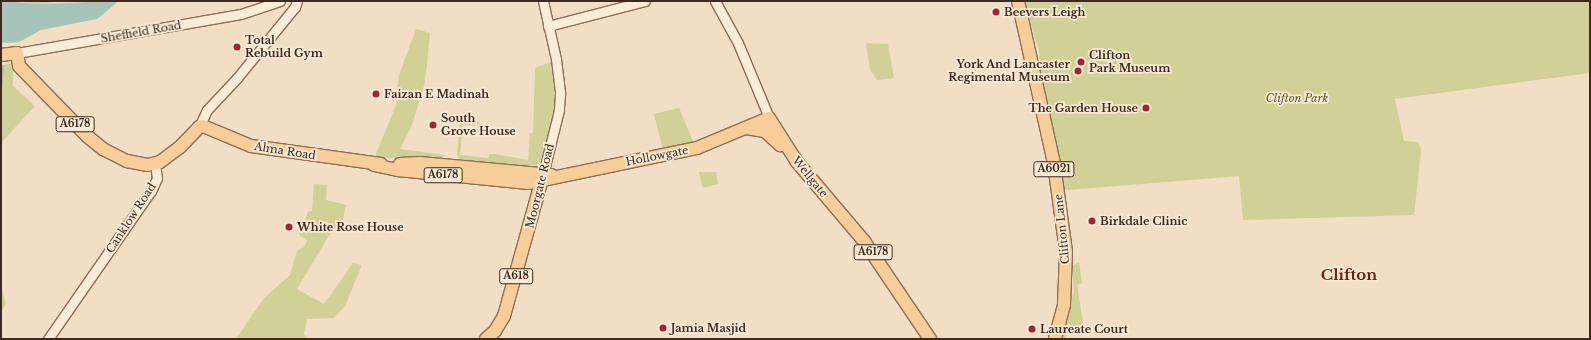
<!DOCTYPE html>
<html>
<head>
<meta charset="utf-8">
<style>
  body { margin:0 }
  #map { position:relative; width:1591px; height:340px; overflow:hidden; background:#f2dec4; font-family:"Libre Baskerville",serif }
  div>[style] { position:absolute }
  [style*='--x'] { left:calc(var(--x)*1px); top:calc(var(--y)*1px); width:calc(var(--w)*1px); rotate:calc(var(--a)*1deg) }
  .green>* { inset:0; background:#d1d097 }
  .water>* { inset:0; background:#a6c4b7 }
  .pier>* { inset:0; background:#f2dec4 }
  .roads { filter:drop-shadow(1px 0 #8e6e58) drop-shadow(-1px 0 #8e6e58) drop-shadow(0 1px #8e6e58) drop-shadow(0 -1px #8e6e58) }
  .tertiary>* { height:9px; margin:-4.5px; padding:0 4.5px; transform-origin:4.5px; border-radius:4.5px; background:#fbecd8 }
  .primary>* { height:12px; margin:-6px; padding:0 6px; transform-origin:6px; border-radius:6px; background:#f7ce99 }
  .dots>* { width:11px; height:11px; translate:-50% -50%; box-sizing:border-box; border:2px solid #f8e9d4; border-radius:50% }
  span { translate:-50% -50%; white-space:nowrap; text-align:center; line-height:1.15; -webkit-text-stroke:3.5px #f8e9d4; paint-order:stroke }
  .shield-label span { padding:1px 3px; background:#f8e9d4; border:1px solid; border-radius:3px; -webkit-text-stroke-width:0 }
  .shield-label { font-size:10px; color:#3d291e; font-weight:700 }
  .poi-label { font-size:11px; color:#3d291e; font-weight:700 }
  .left { translate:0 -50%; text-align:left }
  .right { translate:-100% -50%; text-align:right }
  .street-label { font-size:11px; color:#3d291e }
  .park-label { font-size:11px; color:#545b23; font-style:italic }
  .district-label { font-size:15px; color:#6d2019; font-weight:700 }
  .frame { position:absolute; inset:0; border:2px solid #3d291e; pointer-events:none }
</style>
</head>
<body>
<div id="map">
  <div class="green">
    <i style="clip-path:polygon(13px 1px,64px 1px,39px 4px)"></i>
    <i style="clip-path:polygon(1024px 1px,1590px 1px,1590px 73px,1395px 99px,1404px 141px,1418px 142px,1421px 150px,1414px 215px,1243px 220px,1239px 176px,1068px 190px,1062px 188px,1041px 78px,1039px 51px)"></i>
    <i style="clip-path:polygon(416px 29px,430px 33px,427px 65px,424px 86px,412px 125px,400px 149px,445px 155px,442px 158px,419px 156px,374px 159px,396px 105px,399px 75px)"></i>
    <i style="clip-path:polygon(866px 43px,888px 44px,894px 78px,877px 80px,870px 70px)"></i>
    <i style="clip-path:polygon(553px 61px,555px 109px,541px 162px,536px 165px,508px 166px,460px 160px,457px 155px,460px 119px,470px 120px,470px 124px,477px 125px,477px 120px,481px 125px,463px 125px,460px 155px,488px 158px,489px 154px,495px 154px,528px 160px,530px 133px,533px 133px,535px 68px)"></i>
    <i style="clip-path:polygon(9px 63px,13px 67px,13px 86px,35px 106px,1px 143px,1px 99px,5px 65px)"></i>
    <i style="clip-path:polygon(679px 108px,694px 144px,663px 150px,654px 114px)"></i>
    <i style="clip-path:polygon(699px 172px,716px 172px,718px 184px,703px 188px)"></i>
    <i style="clip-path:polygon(314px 184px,327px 185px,326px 200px,346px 205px,341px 229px,334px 227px,297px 289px,324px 304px,353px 263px,362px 265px,345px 306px,334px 318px,307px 319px,304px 334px,308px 339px,236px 339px,264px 298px,290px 275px,297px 251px,304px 247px,307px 240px,299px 235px,308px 212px,312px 211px)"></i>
    <i style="clip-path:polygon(1079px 262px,1082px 283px,1077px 285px,1084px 329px,1067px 333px,1065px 339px,1059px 339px,1074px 292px,1072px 266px)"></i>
    <i style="clip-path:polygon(1px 286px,6px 304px,1px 312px)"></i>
  </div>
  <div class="water">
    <i style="clip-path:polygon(1px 1px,39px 4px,119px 1px,97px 19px,41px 30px,12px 46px,5px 65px,1px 99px)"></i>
  </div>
  <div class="pier">
    <i style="clip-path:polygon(20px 42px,14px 47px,5px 65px,1px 65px,1px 43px)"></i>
  </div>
  <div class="roads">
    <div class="tertiary">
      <i style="--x:543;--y:1;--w:59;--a:77.4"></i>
      <i style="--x:556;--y:59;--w:35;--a:83"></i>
      <i style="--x:560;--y:94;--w:16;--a:94"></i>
      <i style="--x:559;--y:110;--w:66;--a:104"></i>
      <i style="--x:715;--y:1;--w:48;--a:61.3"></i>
      <i style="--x:738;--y:43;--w:81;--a:67.5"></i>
      <i style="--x:548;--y:26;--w:100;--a:-14.5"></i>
      <i style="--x:17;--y:53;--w:227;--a:-9.9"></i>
      <i style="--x:241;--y:14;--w:41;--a:-18.4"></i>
      <i style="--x:199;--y:127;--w:19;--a:-65"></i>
      <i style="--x:207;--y:110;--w:44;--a:-46.8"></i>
      <i style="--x:237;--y:78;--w:92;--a:-50.8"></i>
      <i style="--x:295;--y:7;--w:6;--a:-72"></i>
      <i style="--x:48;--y:339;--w:180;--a:-55.2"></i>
      <i style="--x:151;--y:191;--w:14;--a:-65"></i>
      <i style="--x:157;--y:178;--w:15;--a:-98"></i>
    </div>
    <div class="primary">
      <i style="--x:1018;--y:1;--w:167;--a:77.5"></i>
      <i style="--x:1054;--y:164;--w:89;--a:82.2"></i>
      <i style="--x:1066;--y:252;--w:53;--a:92.2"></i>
      <i style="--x:1064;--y:305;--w:35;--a:105"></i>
      <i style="--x:1;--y:55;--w:16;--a:-7"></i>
      <i style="--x:17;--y:53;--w:13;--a:81"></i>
      <i style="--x:19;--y:66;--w:98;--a:45.8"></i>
      <i style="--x:87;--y:136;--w:21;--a:39"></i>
      <i style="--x:103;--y:149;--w:27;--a:27"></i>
      <i style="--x:127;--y:161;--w:21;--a:11"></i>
      <i style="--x:148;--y:165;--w:12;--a:-14"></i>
      <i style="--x:160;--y:162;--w:25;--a:-37"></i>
      <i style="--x:180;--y:147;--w:28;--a:-46"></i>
      <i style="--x:199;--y:127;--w:4;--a:-14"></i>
      <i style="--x:203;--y:126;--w:52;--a:22.6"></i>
      <i style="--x:251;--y:146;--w:131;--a:7.9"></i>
      <i style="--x:746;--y:128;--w:19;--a:9"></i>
      <i style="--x:765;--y:131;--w:21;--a:43"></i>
      <i style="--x:400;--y:164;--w:20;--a:-3"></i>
      <i style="--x:420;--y:163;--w:132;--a:5.2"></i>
      <i style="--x:374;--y:165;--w:25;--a:12"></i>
      <i style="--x:398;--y:170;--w:131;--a:5.7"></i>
      <i style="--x:528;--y:183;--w:173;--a:-11.7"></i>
      <i style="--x:697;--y:148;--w:78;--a:-22.6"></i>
      <i style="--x:769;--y:118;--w:52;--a:57.5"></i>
      <i style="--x:797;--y:162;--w:104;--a:49.7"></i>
      <i style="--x:864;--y:241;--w:118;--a:56"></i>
      <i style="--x:486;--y:339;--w:12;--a:-42"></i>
      <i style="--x:495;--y:331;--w:17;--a:-59"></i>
      <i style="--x:504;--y:316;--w:146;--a:-74.5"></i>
    </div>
  </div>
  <div class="dots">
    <i style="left:996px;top:12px;background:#a22335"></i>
    <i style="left:237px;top:47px;background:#a22335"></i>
    <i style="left:1081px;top:62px;background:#a22335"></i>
    <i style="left:1078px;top:71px;background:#a22335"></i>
    <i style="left:376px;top:94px;background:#a22335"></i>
    <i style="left:1146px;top:108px;background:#a22335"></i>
    <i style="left:433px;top:125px;background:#a22335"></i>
    <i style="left:1092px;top:221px;background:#a22335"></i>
    <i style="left:289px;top:227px;background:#a22335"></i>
    <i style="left:663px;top:328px;background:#a22335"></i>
    <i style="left:1032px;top:329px;background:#a22335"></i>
  </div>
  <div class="shield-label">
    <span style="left:75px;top:124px">A6178</span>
    <span style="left:1054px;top:169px">A6021</span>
    <span style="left:443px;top:175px">A6178</span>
    <span style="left:873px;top:252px">A6178</span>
    <span style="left:516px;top:276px">A618</span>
  </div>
  <div class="poi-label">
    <span class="left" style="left:1004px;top:12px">Beevers Leigh</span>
    <span class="left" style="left:245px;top:47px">Total<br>Rebuild Gym</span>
    <span class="left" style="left:1089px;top:62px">Clifton<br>Park Museum</span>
    <span class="right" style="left:1070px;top:71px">York And Lancaster<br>Regimental Museum</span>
    <span class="left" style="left:384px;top:94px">Faizan E Madinah</span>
    <span class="right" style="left:1138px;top:108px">The Garden House</span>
    <span class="left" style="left:441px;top:125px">South<br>Grove House</span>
    <span class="left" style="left:1100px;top:221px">Birkdale Clinic</span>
    <span class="left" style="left:297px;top:227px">White Rose House</span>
    <span class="left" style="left:671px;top:328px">Jamia Masjid</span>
    <span class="left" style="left:1040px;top:329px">Laureate Court</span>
  </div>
  <div class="street-label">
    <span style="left:141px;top:32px;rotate:-10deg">Sheffield Road</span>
    <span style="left:285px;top:151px;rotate:9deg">Alma Road</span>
    <span style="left:657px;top:156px;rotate:-11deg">Hollowgate</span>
    <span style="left:810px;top:177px;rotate:51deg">Wellgate</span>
    <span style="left:540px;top:186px;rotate:-76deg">Moorgate Road</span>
    <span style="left:131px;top:218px;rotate:-57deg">Canklow Road</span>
    <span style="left:1062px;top:229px;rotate:-96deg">Clifton Lane</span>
  </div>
  <div class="park-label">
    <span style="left:1297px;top:98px">Clifton Park</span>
  </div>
  <div class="district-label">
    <span style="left:1349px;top:275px">Clifton</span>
  </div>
  <div class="frame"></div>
</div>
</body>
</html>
